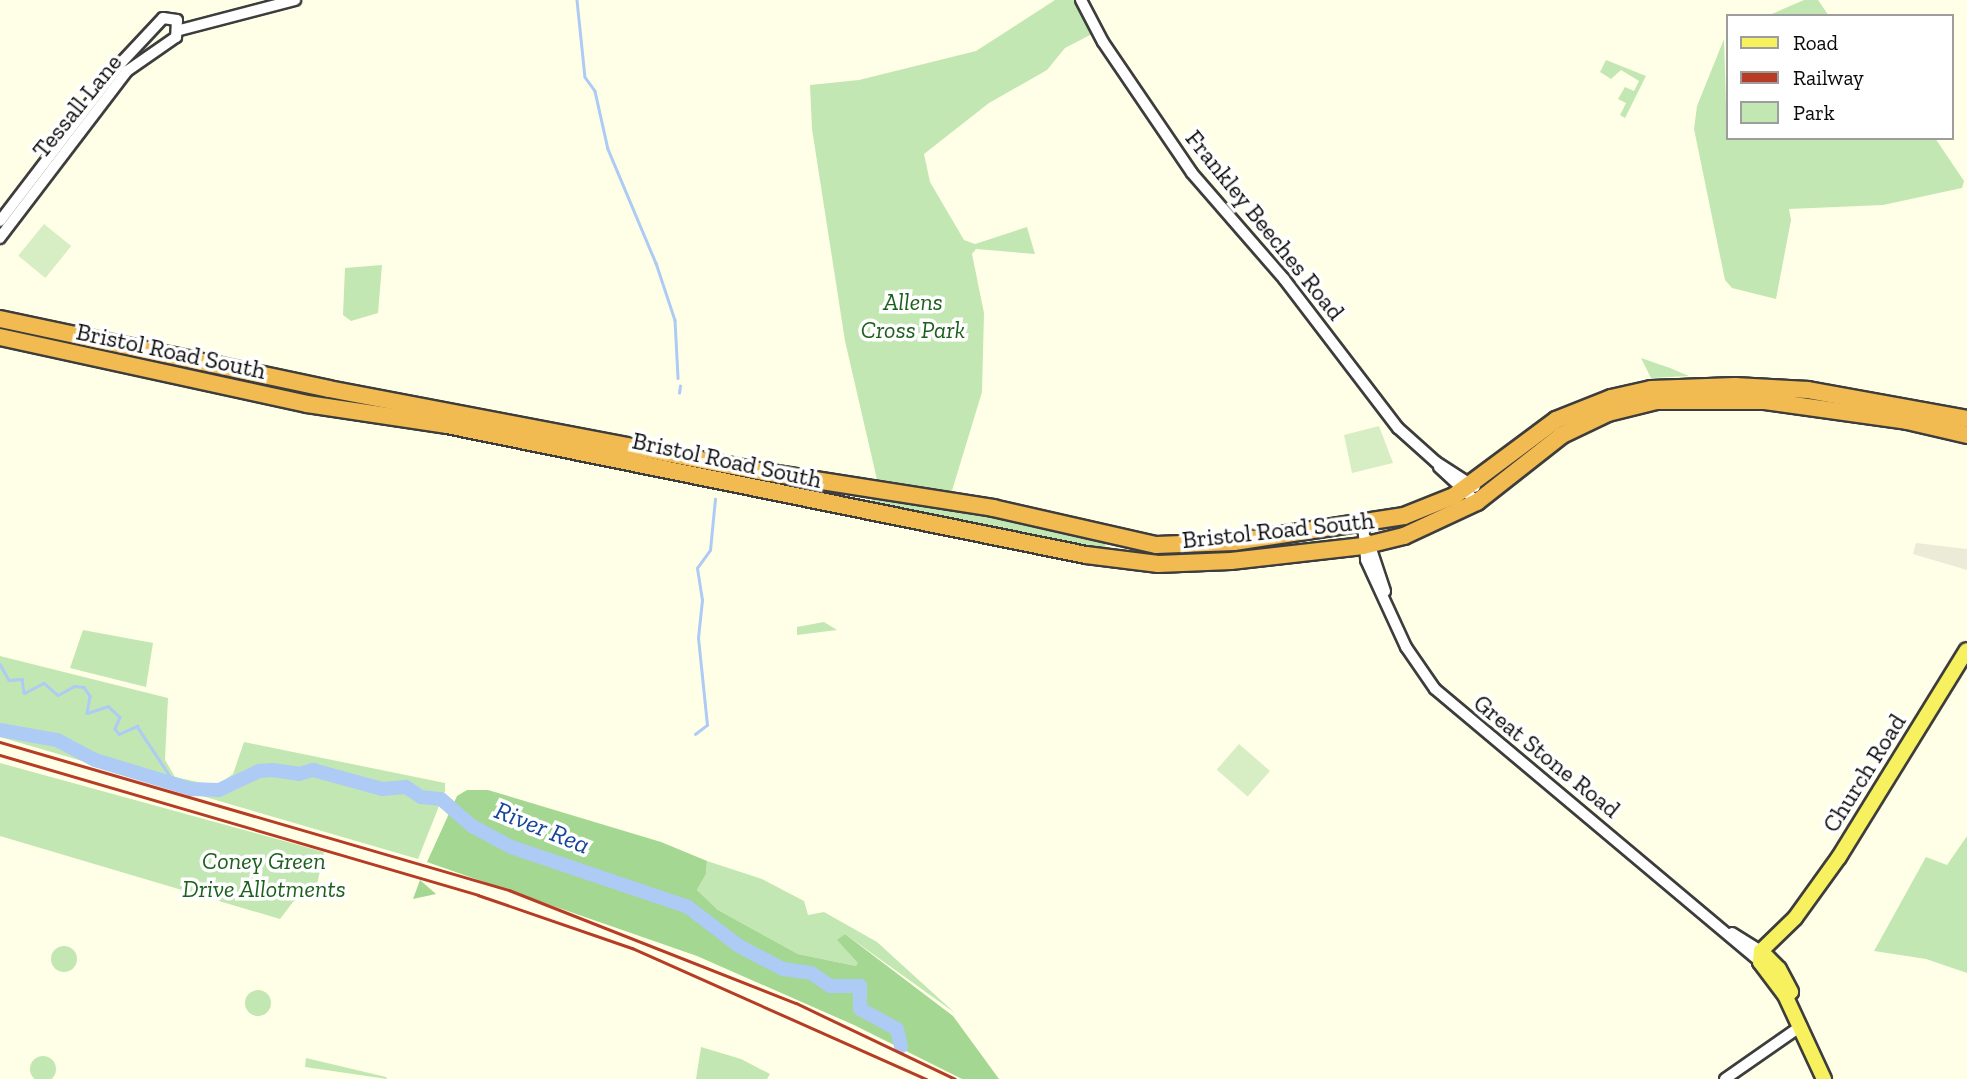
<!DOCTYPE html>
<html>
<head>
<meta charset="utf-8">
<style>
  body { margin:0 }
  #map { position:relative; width:1967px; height:1079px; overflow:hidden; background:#ffffe7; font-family:"Zilla Slab",serif }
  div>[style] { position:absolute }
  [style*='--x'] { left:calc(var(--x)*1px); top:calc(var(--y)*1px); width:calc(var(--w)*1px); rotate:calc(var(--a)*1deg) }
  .green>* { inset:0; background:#c3e7b2 }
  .round { border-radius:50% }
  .forest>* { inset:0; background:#a3d792 }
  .pitch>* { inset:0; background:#d7eec4; transform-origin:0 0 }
  .plaza>* { inset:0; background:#ecebd8 }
  .stream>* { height:2.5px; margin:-1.25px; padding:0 1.25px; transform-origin:1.25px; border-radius:1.25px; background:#adcbf5 }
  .river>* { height:14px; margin:-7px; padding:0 7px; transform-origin:7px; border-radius:7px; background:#adcbf5 }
  .roads { filter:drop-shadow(2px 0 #3d3d3d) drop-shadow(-2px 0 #3d3d3d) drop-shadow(0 2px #3d3d3d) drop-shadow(0 -2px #3d3d3d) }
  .minor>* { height:10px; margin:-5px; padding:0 5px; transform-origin:5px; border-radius:5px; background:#fff }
  .major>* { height:14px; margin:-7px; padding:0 7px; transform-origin:7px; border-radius:7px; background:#f7f05f }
  .highway>* { height:16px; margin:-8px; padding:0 8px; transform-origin:8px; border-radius:8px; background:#f2bb51 }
  .rail>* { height:2.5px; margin:-1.25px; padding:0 1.25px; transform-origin:1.25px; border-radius:1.25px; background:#b63c25 }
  span { translate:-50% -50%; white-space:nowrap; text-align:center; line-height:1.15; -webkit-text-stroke:7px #fff; paint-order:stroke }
  .street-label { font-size:24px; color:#0a0a0a }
  .park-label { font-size:24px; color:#1d5f1d; font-style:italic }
  .water-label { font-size:26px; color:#174598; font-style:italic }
  .legend { position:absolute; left:1726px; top:14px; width:228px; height:126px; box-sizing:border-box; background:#fff; border:2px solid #9d9d9d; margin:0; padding:9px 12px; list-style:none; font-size:21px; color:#0a0a0a }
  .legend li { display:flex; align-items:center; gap:14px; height:35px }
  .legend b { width:35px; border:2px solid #9d9d9d }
</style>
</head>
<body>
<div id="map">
  <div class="green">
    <i style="clip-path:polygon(1055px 0,1075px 0,1092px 34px,1065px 48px,1047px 70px,989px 103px,924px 154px,930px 182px,964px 240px,975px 244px,1027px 227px,1035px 254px,976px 249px,972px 254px,984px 313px,982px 392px,951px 494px,878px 484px,845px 341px,812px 129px,810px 85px,859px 80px,976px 51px)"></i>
    <i style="clip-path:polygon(1804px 0,1818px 0,1829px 16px,1767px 16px)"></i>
    <i style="clip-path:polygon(1724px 39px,1727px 138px,1935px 138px,1964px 181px,1962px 188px,1883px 205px,1789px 209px,1791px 220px,1776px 299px,1732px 288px,1725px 280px,1694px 129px,1697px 106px)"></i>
    <i style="clip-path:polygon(1606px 60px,1646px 76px,1625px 118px,1620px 115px,1626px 103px,1618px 99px,1625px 87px,1634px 91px,1639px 81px,1621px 70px,1611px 79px,1600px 72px)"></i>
    <i style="clip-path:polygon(382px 265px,378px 313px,351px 321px,343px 315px,345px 268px)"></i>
    <i style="clip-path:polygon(68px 337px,412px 408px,399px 415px,66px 349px)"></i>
    <i style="clip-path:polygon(1641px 358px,1670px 368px,1689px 376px,1651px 378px)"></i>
    <i style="clip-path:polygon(873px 495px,1013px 519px,1105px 541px,1106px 546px,1100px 554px,870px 504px)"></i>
    <i style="clip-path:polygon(1335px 539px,1336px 545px,1225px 559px,1134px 559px,1129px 551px,1134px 546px,1247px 550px)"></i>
    <i style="clip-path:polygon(824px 622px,837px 630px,797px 635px,797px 627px)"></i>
    <i style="clip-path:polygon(83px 630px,153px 643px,146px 687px,70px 668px)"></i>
    <i style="clip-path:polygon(0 656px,168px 698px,165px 760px,175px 777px,216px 786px,233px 774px,244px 742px,445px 783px,445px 791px,418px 859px,0 737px)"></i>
    <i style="clip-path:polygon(0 763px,324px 852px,316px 889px,293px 902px,280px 919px,0 836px)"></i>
    <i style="clip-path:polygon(1967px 836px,1967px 973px,1926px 959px,1874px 951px,1926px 857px,1947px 865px)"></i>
    <i style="clip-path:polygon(707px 861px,762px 879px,804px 901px,808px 915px,824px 912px,877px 942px,955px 1013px,845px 934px,838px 941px,859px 963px,856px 966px,798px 954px,718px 910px,697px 890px,706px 874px)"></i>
    <i class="round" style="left:51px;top:946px;width:26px;height:26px"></i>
    <i class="round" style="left:245px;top:990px;width:26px;height:26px"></i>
    <i style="clip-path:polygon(701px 1047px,741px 1059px,770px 1074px,767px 1079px,696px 1079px)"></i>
    <i class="round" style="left:30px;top:1056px;width:26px;height:26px"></i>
    <i style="clip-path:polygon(306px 1058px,386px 1077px,387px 1079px,305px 1067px)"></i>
  </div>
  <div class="forest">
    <i style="clip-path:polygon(467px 790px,488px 790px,661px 842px,707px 861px,706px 874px,697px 890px,718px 910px,798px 954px,856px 966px,858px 963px,837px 940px,845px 934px,953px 1016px,999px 1079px,962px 1079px,854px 1025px,697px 956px,427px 862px,457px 796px)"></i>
    <i style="clip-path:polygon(420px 880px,436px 894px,413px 899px)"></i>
  </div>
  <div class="pitch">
    <i style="left:44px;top:224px;width:35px;height:41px;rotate:39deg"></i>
    <i style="clip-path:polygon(1379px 426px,1393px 463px,1352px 473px,1344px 435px)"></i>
    <i style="left:1239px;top:744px;width:41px;height:34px;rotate:41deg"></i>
  </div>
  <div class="plaza">
    <i style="clip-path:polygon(1916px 543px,1967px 549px,1967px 570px,1913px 554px)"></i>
  </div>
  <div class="stream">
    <i style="--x:577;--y:0;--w:77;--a:84.1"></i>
    <i style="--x:585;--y:77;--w:17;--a:54"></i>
    <i style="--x:595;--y:91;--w:59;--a:77.4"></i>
    <i style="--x:608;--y:149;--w:124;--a:67.2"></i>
    <i style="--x:656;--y:263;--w:60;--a:71.6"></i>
    <i style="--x:675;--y:320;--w:58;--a:87"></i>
    <i style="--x:679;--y:393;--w:7;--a:-82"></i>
    <i style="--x:0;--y:664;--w:18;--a:61"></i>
    <i style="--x:9;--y:680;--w:13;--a:-4"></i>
    <i style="--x:22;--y:679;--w:14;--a:82"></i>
    <i style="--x:24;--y:693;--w:22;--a:-27"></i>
    <i style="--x:44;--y:683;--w:18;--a:41"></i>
    <i style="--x:58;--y:695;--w:18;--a:-29"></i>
    <i style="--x:74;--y:686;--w:10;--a:6"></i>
    <i style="--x:84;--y:687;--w:11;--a:56"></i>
    <i style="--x:90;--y:696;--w:17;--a:100"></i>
    <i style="--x:87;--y:713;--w:22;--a:-18"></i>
    <i style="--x:108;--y:706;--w:16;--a:43"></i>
    <i style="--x:120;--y:717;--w:13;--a:113"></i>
    <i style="--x:115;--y:729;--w:6;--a:51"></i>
    <i style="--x:119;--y:734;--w:20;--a:-24"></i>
    <i style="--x:137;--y:726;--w:64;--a:56.6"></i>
    <i style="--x:172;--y:779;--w:21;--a:28"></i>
    <i style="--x:695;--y:734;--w:15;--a:-37"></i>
    <i style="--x:707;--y:725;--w:87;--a:-95.9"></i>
    <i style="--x:698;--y:638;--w:38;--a:-84"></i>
    <i style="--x:702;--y:600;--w:32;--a:-99"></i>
    <i style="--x:697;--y:568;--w:22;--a:-54"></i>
    <i style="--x:710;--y:550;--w:51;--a:-84.4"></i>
  </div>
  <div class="river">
    <i style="--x:0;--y:730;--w:58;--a:10"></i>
    <i style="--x:57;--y:740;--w:43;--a:27.8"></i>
    <i style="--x:95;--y:760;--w:100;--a:16.8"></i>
    <i style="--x:191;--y:789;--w:28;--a:2"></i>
    <i style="--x:219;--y:790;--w:44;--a:-25.4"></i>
    <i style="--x:259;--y:771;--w:13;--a:-4"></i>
    <i style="--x:272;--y:770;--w:27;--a:8"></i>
    <i style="--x:299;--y:774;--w:15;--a:-16"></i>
    <i style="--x:313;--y:770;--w:72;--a:15.4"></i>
    <i style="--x:382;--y:789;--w:24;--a:-5"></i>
    <i style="--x:406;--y:787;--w:18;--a:34"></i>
    <i style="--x:421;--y:797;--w:20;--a:6"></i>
    <i style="--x:441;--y:799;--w:41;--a:41.1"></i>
    <i style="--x:472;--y:826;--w:44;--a:28.3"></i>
    <i style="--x:511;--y:847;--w:187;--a:18.7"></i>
    <i style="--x:688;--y:907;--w:64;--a:37.4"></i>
    <i style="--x:739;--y:946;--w:50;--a:27.6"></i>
    <i style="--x:783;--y:969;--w:28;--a:8"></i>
    <i style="--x:811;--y:973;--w:23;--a:34"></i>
    <i style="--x:830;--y:986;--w:30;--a:0"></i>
    <i style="--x:860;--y:986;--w:23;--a:90"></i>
    <i style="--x:860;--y:1009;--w:42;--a:28.4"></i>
    <i style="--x:897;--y:1029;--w:18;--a:77"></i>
  </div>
  <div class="roads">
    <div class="minor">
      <i style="--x:1081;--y:0;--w:47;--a:62.4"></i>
      <i style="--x:1103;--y:42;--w:158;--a:55.8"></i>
      <i style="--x:1192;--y:173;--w:140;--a:49"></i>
      <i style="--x:1284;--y:279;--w:188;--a:52.6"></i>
      <i style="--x:1398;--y:428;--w:51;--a:41.8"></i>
      <i style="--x:1436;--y:462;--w:46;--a:32.7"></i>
      <i style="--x:180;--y:30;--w:119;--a:-14.6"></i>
      <i style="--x:0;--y:221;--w:198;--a:-52.6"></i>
      <i style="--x:120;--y:64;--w:63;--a:-46.9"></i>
      <i style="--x:163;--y:18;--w:14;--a:8"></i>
      <i style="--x:177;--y:20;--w:17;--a:93"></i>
      <i style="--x:176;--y:37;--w:60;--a:145.2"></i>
      <i style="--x:127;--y:71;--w:210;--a:127.3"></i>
      <i style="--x:1439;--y:467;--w:52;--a:42.6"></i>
      <i style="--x:1363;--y:524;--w:36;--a:85"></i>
      <i style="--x:1366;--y:560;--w:96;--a:65.3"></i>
      <i style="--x:1406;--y:647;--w:51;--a:55.4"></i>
      <i style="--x:1435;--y:689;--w:424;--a:40"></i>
      <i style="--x:1368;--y:540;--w:54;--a:71.6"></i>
      <i style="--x:1732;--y:933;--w:34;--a:32"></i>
      <i style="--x:1725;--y:1079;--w:93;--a:-34.9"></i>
    </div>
    <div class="major">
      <i style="--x:1761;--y:951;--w:25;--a:45"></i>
      <i style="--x:1779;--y:969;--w:26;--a:62"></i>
      <i style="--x:1760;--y:962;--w:11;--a:-85"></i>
      <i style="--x:1761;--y:951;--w:47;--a:-44.1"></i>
      <i style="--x:1795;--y:918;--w:75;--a:-54.2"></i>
      <i style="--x:1839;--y:857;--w:243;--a:-58.3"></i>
      <i style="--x:1760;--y:962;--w:41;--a:52.9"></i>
      <i style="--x:1785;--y:995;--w:93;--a:65.1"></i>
    </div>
    <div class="highway">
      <i style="--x:0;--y:319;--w:336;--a:12"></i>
      <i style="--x:329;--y:389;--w:443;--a:10.8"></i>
      <i style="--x:764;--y:472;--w:232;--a:8.9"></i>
      <i style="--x:993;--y:508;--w:167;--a:12.8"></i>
      <i style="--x:1156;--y:545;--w:78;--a:-2.2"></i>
      <i style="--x:1234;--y:542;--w:172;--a:-8.7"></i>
      <i style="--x:1404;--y:516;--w:54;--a:-21.8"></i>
      <i style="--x:1454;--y:496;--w:127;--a:-36.7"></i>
      <i style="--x:1556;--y:420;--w:59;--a:-21.8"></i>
      <i style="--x:1611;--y:398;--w:41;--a:-12.7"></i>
      <i style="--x:1651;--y:389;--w:84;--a:-2"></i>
      <i style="--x:1735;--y:386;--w:73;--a:3.1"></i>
      <i style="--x:1808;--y:390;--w:162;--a:10.3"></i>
      <i style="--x:0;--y:337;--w:314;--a:12.3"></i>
      <i style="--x:307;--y:404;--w:142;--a:8.5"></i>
      <i style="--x:447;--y:425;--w:652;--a:11.5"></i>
      <i style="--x:1086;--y:555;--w:73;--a:7.1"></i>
      <i style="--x:1158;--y:564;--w:73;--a:-2.4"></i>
      <i style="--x:1231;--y:561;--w:133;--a:-6.5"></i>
      <i style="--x:1363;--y:546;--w:42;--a:-13.7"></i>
      <i style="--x:1404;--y:536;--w:81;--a:-25"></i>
      <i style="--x:1477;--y:502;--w:108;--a:-38.2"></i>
      <i style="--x:1562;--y:435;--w:51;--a:-25.6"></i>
      <i style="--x:1608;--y:413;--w:49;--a:-14"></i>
      <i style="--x:1656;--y:401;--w:109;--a:0"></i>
      <i style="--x:1765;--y:401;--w:143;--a:8"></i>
      <i style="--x:1907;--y:421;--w:62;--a:13.1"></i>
    </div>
  </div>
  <div class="rail">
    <i style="--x:0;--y:742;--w:530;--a:16.21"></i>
    <i style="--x:509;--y:890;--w:308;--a:21.5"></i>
    <i style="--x:796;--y:1003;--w:176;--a:25.5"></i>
    <i style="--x:0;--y:755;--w:498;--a:16.3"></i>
    <i style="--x:478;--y:895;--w:163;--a:19"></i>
    <i style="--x:632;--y:948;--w:322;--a:24"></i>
  </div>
  <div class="street-label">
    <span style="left:77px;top:106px;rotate:-51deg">Tessall Lane</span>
    <span style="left:1265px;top:225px;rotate:51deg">Frankley Beeches Road</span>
    <span style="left:171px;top:351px;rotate:12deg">Bristol Road South</span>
    <span style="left:727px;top:460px;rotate:12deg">Bristol Road South</span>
    <span style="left:1278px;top:530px;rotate:-6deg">Bristol Road South</span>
    <span style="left:1547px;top:756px;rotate:39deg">Great Stone Road</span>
    <span style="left:1864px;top:773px;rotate:-58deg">Church Road</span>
  </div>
  <div class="park-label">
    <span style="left:913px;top:316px">Allens<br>Cross Park</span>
    <span style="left:264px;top:875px">Coney Green<br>Drive Allotments</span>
  </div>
  <div class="water-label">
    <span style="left:542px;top:828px;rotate:22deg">River Rea</span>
  </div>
  <ul class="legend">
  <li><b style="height:9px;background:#f7f05f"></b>Road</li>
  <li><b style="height:9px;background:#b63c25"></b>Railway</li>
  <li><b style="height:19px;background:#c3e7b2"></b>Park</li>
  </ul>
</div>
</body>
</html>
